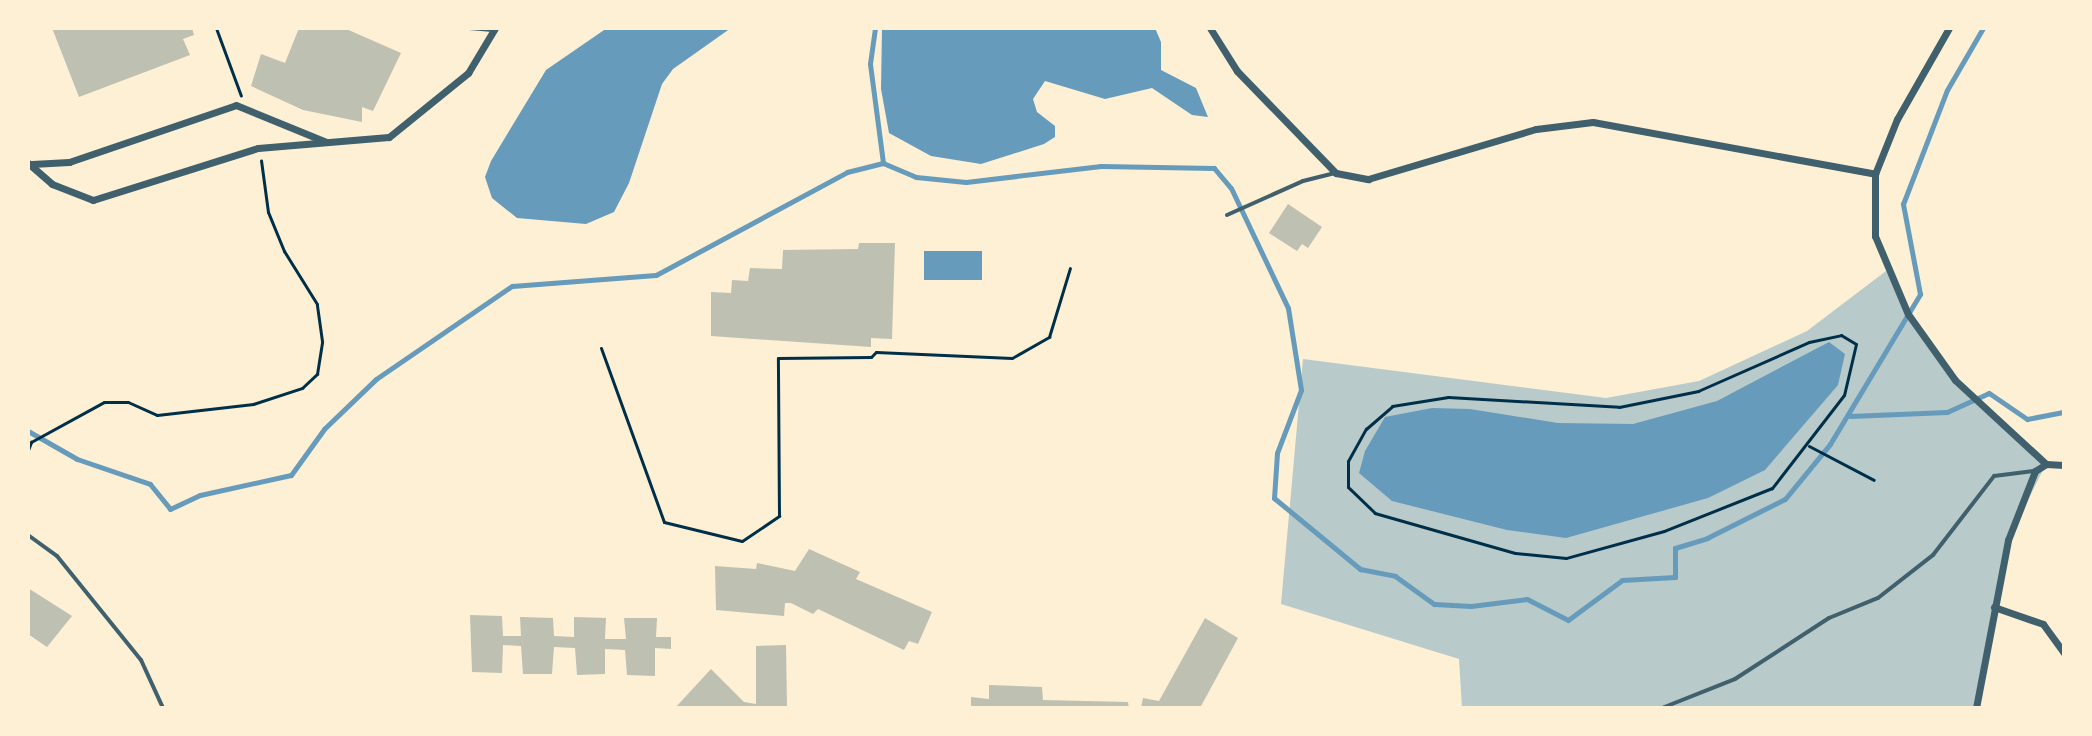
<!DOCTYPE html>
<html>
<head>
<meta charset="utf-8">
<style>
  body { margin:0 }
  #map { position:relative; width:2092px; height:736px; overflow:hidden; background:#fdf0d5; font-family:Helvetica,sans-serif }
  div>[style] { position:absolute }
  [style*='--x'] { left:calc(var(--x)*1px); top:calc(var(--y)*1px); width:calc(var(--w)*1px); rotate:calc(var(--a)*1deg) }
  .green>* { inset:0; background:#b9caca }
  .water>* { inset:0; background:#669bbc; transform-origin:0 0 }
  .stream>* { height:5px; margin:-2.5px; padding:0 2.5px; transform-origin:2.5px; border-radius:2.5px; background:#669bbc }
  .building>* { inset:0; background:#bec0b2 }
  .path>* { height:3px; margin:-1.5px; padding:0 1.5px; transform-origin:1.5px; border-radius:1.5px; background:#003049 }
  .service>* { height:4px; margin:-2px; padding:0 2px; transform-origin:2px; border-radius:2px; background:#3f606c }
  .minor>* { height:7px; margin:-3.5px; padding:0 3.5px; transform-origin:3.5px; border-radius:3.5px; background:#3f606c }
  span { translate:-50% -50%; white-space:nowrap; text-align:center; line-height:1.15; -webkit-text-stroke:8px #fdf0d5; paint-order:stroke }
  .frame { position:absolute; inset:0; border:30px solid #fdf0d5; pointer-events:none }
</style>
</head>
<body>
<div id="map">
  <div class="green">
    <i style="clip-path:polygon(1886px 271px,1908px 314px,1955px 380px,2046px 464px,2008px 540px,1976px 708px,1462px 708px,1459px 659px,1281px 604px,1303px 359px,1606px 398px,1699px 381px,1807px 331px)"></i>
  </div>
  <div class="water">
    <i style="clip-path:polygon(607px 28px,731px 28px,673px 69px,662px 84px,629px 183px,614px 212px,586px 224px,517px 218px,492px 198px,485px 177px,491px 161px,546px 70px)"></i>
    <i style="clip-path:polygon(882px 28px,1155px 28px,1161px 42px,1161px 70px,1196px 88px,1208px 117px,1192px 115px,1152px 88px,1105px 99px,1045px 81px,1033px 99px,1037px 112px,1055px 126px,1055px 137px,1044px 144px,981px 164px,931px 156px,889px 133px,881px 89px)"></i>
    <i style="left:924px;top:251px;width:58px;height:29px"></i>
    <i style="clip-path:polygon(1829px 342px,1845px 354px,1838px 385px,1765px 470px,1708px 498px,1566px 538px,1507px 530px,1392px 501px,1359px 473px,1365px 451px,1385px 417px,1432px 408px,1470px 409px,1558px 423px,1633px 424px,1717px 401px)"></i>
  </div>
  <div class="stream">
    <i style="--x:875;--y:28;--w:36;--a:98"></i>
    <i style="--x:870;--y:64;--w:100;--a:82.5"></i>
    <i style="--x:1850;--y:416;--w:97;--a:-2.4"></i>
    <i style="--x:1947;--y:412;--w:46;--a:-24.3"></i>
    <i style="--x:1989;--y:393;--w:46;--a:34.4"></i>
    <i style="--x:2027;--y:419;--w:38;--a:-11"></i>
    <i style="--x:28;--y:431;--w:56;--a:29.7"></i>
    <i style="--x:77;--y:459;--w:77;--a:18.9"></i>
    <i style="--x:150;--y:484;--w:32;--a:51"></i>
    <i style="--x:170;--y:509;--w:33;--a:-25"></i>
    <i style="--x:200;--y:495;--w:93;--a:-12.4"></i>
    <i style="--x:291;--y:475;--w:57;--a:-54.3"></i>
    <i style="--x:324;--y:429;--w:72;--a:-43.9"></i>
    <i style="--x:376;--y:379;--w:165;--a:-34.4"></i>
    <i style="--x:512;--y:286;--w:144;--a:-4.4"></i>
    <i style="--x:656;--y:275;--w:217;--a:-28.3"></i>
    <i style="--x:847;--y:172;--w:37;--a:-14"></i>
    <i style="--x:883;--y:163;--w:36;--a:23"></i>
    <i style="--x:916;--y:177;--w:50;--a:5.7"></i>
    <i style="--x:966;--y:182;--w:136;--a:-6.8"></i>
    <i style="--x:1101;--y:166;--w:113;--a:1"></i>
    <i style="--x:1214;--y:168;--w:26;--a:50"></i>
    <i style="--x:1231;--y:188;--w:133;--a:64.6"></i>
    <i style="--x:1288;--y:308;--w:83;--a:81"></i>
    <i style="--x:1301;--y:390;--w:67;--a:110.9"></i>
    <i style="--x:1277;--y:453;--w:45;--a:93.8"></i>
    <i style="--x:1274;--y:498;--w:112;--a:39.5"></i>
    <i style="--x:1360;--y:569;--w:36;--a:11"></i>
    <i style="--x:1395;--y:576;--w:48;--a:35.7"></i>
    <i style="--x:1434;--y:604;--w:37;--a:3"></i>
    <i style="--x:1471;--y:606;--w:56;--a:-7.1"></i>
    <i style="--x:1527;--y:599;--w:46;--a:27.1"></i>
    <i style="--x:1568;--y:620;--w:67;--a:-36.5"></i>
    <i style="--x:1622;--y:580;--w:53;--a:-3.2"></i>
    <i style="--x:1675;--y:577;--w:29;--a:-90"></i>
    <i style="--x:1675;--y:548;--w:34;--a:-17"></i>
    <i style="--x:1707;--y:538;--w:87;--a:-26.6"></i>
    <i style="--x:1785;--y:499;--w:71;--a:-50.7"></i>
    <i style="--x:1830;--y:444;--w:175;--a:-59"></i>
    <i style="--x:1920;--y:294;--w:92;--a:-100.7"></i>
    <i style="--x:1903;--y:204;--w:122;--a:-68.9"></i>
    <i style="--x:1947;--y:90;--w:72;--a:-59.9"></i>
  </div>
  <div class="building">
    <i style="clip-path:polygon(52px 28px,192px 28px,194px 35px,183px 39px,190px 55px,79px 97px)"></i>
    <i style="clip-path:polygon(299px 28px,344px 28px,401px 53px,373px 111px,362px 107px,362px 122px,303px 110px,251px 86px,261px 54px,285px 63px)"></i>
    <i style="clip-path:polygon(1288px 204px,1322px 227px,1308px 248px,1302px 244px,1297px 251px,1269px 233px)"></i>
    <i style="clip-path:polygon(859px 243px,895px 243px,892px 339px,871px 338px,871px 347px,711px 336px,711px 292px,731px 293px,732px 280px,748px 281px,750px 268px,782px 269px,783px 250px,858px 249px)"></i>
    <i style="clip-path:polygon(809px 549px,860px 572px,856px 579px,932px 612px,918px 644px,909px 641px,904px 650px,818px 609px,813px 614px,791px 603px,785px 603px,784px 616px,716px 610px,715px 566px,756px 569px,757px 563px,795px 571px)"></i>
    <i style="clip-path:polygon(28px 588px,72px 616px,47px 647px,28px 634px)"></i>
    <i style="clip-path:polygon(470px 615px,502px 616px,503px 636px,521px 636px,520px 617px,553px 618px,554px 636px,574px 637px,574px 617px,606px 618px,605px 639px,626px 639px,624px 618px,657px 618px,656px 637px,671px 637px,671px 649px,655px 648px,655px 676px,627px 675px,625px 650px,605px 649px,605px 674px,577px 675px,575px 648px,554px 647px,552px 674px,523px 674px,521px 646px,503px 645px,502px 673px,472px 672px)"></i>
    <i style="clip-path:polygon(1205px 618px,1238px 638px,1200px 708px,1141px 708px,1143px 698px,1159px 701px)"></i>
    <i style="clip-path:polygon(786px 645px,787px 708px,675px 708px,711px 669px,744px 702px,756px 704px,756px 646px)"></i>
    <i style="clip-path:polygon(989px 685px,1042px 687px,1043px 700px,1128px 702px,1129px 708px,971px 708px,971px 697px,989px 699px)"></i>
  </div>
  <div class="path">
    <i style="--x:216;--y:28;--w:72;--a:69.8"></i>
    <i style="--x:1841;--y:335;--w:17;--a:31"></i>
    <i style="--x:1856;--y:344;--w:52;--a:103.2"></i>
    <i style="--x:1844;--y:395;--w:118;--a:127.7"></i>
    <i style="--x:1772;--y:488;--w:116;--a:158.3"></i>
    <i style="--x:1664;--y:531;--w:102;--a:164.6"></i>
    <i style="--x:1566;--y:558;--w:51;--a:-174.4"></i>
    <i style="--x:1515;--y:553;--w:146;--a:-164.1"></i>
    <i style="--x:1375;--y:513;--w:37;--a:-136"></i>
    <i style="--x:1348;--y:487;--w:26;--a:-90"></i>
    <i style="--x:1348;--y:461;--w:37;--a:-61"></i>
    <i style="--x:1366;--y:429;--w:35;--a:-41"></i>
    <i style="--x:1392;--y:406;--w:57;--a:-9.1"></i>
    <i style="--x:1448;--y:397;--w:171;--a:3.3"></i>
    <i style="--x:1619;--y:407;--w:81;--a:-11.4"></i>
    <i style="--x:1698;--y:391;--w:121;--a:-23.8"></i>
    <i style="--x:1809;--y:342;--w:33;--a:-12"></i>
    <i style="--x:601;--y:348;--w:185;--a:70.1"></i>
    <i style="--x:664;--y:522;--w:80;--a:13.7"></i>
    <i style="--x:742;--y:541;--w:45;--a:-34"></i>
    <i style="--x:779;--y:516;--w:158;--a:-90.4"></i>
    <i style="--x:778;--y:358;--w:93;--a:-0.6"></i>
    <i style="--x:871;--y:357;--w:7;--a:-45"></i>
    <i style="--x:876;--y:352;--w:136;--a:2.5"></i>
    <i style="--x:1012;--y:358;--w:43;--a:-29.6"></i>
    <i style="--x:1049;--y:337;--w:72;--a:-73.1"></i>
    <i style="--x:1809;--y:446;--w:73;--a:27.6"></i>
    <i style="--x:28;--y:450;--w:9;--a:-69"></i>
    <i style="--x:31;--y:442;--w:83;--a:-28.7"></i>
    <i style="--x:104;--y:402;--w:24;--a:0"></i>
    <i style="--x:128;--y:402;--w:32;--a:24"></i>
    <i style="--x:157;--y:415;--w:97;--a:-6.5"></i>
    <i style="--x:253;--y:404;--w:52;--a:-18.1"></i>
    <i style="--x:302;--y:388;--w:21;--a:-43"></i>
    <i style="--x:317;--y:374;--w:33;--a:-81"></i>
    <i style="--x:322;--y:341;--w:37;--a:-98"></i>
    <i style="--x:317;--y:304;--w:62;--a:-121.9"></i>
    <i style="--x:284;--y:251;--w:42;--a:-112.3"></i>
    <i style="--x:268;--y:212;--w:52;--a:-97.7"></i>
  </div>
  <div class="service">
    <i style="--x:469;--y:28;--w:21;--a:5"></i>
    <i style="--x:1227;--y:215;--w:83;--a:-24.1"></i>
    <i style="--x:1303;--y:181;--w:34;--a:-14"></i>
    <i style="--x:28;--y:535;--w:36;--a:36"></i>
    <i style="--x:57;--y:556;--w:134;--a:51.1"></i>
    <i style="--x:141;--y:660;--w:53;--a:65.4"></i>
    <i style="--x:1662;--y:708;--w:79;--a:-21.7"></i>
    <i style="--x:1735;--y:679;--w:112;--a:-33"></i>
    <i style="--x:1829;--y:618;--w:53;--a:-22.2"></i>
    <i style="--x:1878;--y:598;--w:70;--a:-38"></i>
    <i style="--x:1933;--y:555;--w:100;--a:-52.3"></i>
    <i style="--x:1994;--y:476;--w:40;--a:-7.1"></i>
  </div>
  <div class="minor">
    <i style="--x:1210;--y:28;--w:51;--a:57.9"></i>
    <i style="--x:1237;--y:71;--w:142;--a:45.9"></i>
    <i style="--x:1336;--y:173;--w:33;--a:11"></i>
    <i style="--x:1368;--y:179;--w:175;--a:-16.6"></i>
    <i style="--x:1536;--y:129;--w:57;--a:-7"></i>
    <i style="--x:1593;--y:122;--w:287;--a:10.4"></i>
    <i style="--x:1949;--y:28;--w:105;--a:119.7"></i>
    <i style="--x:1897;--y:119;--w:59;--a:111.8"></i>
    <i style="--x:1875;--y:174;--w:62;--a:90"></i>
    <i style="--x:1875;--y:236;--w:85;--a:67.1"></i>
    <i style="--x:1908;--y:314;--w:81;--a:54.5"></i>
    <i style="--x:1955;--y:380;--w:124;--a:42.7"></i>
    <i style="--x:28;--y:163;--w:32;--a:41"></i>
    <i style="--x:52;--y:184;--w:44;--a:21.3"></i>
    <i style="--x:93;--y:200;--w:173;--a:-17.5"></i>
    <i style="--x:258;--y:148;--w:131;--a:-4.8"></i>
    <i style="--x:389;--y:137;--w:102;--a:-39"></i>
    <i style="--x:468;--y:73;--w:52;--a:-59"></i>
    <i style="--x:32;--y:164;--w:37;--a:-3"></i>
    <i style="--x:69;--y:162;--w:176;--a:-18.8"></i>
    <i style="--x:236;--y:105;--w:97;--a:22.3"></i>
    <i style="--x:2046;--y:464;--w:18;--a:3"></i>
    <i style="--x:1994;--y:607;--w:52;--a:19.1"></i>
    <i style="--x:2043;--y:624;--w:36;--a:54"></i>
    <i style="--x:1976;--y:708;--w:171;--a:-79.2"></i>
    <i style="--x:2008;--y:540;--w:74;--a:-68.6"></i>
    <i style="--x:2035;--y:471;--w:13;--a:-32"></i>
  </div>
  <div class="frame"></div>
</div>
</body>
</html>
